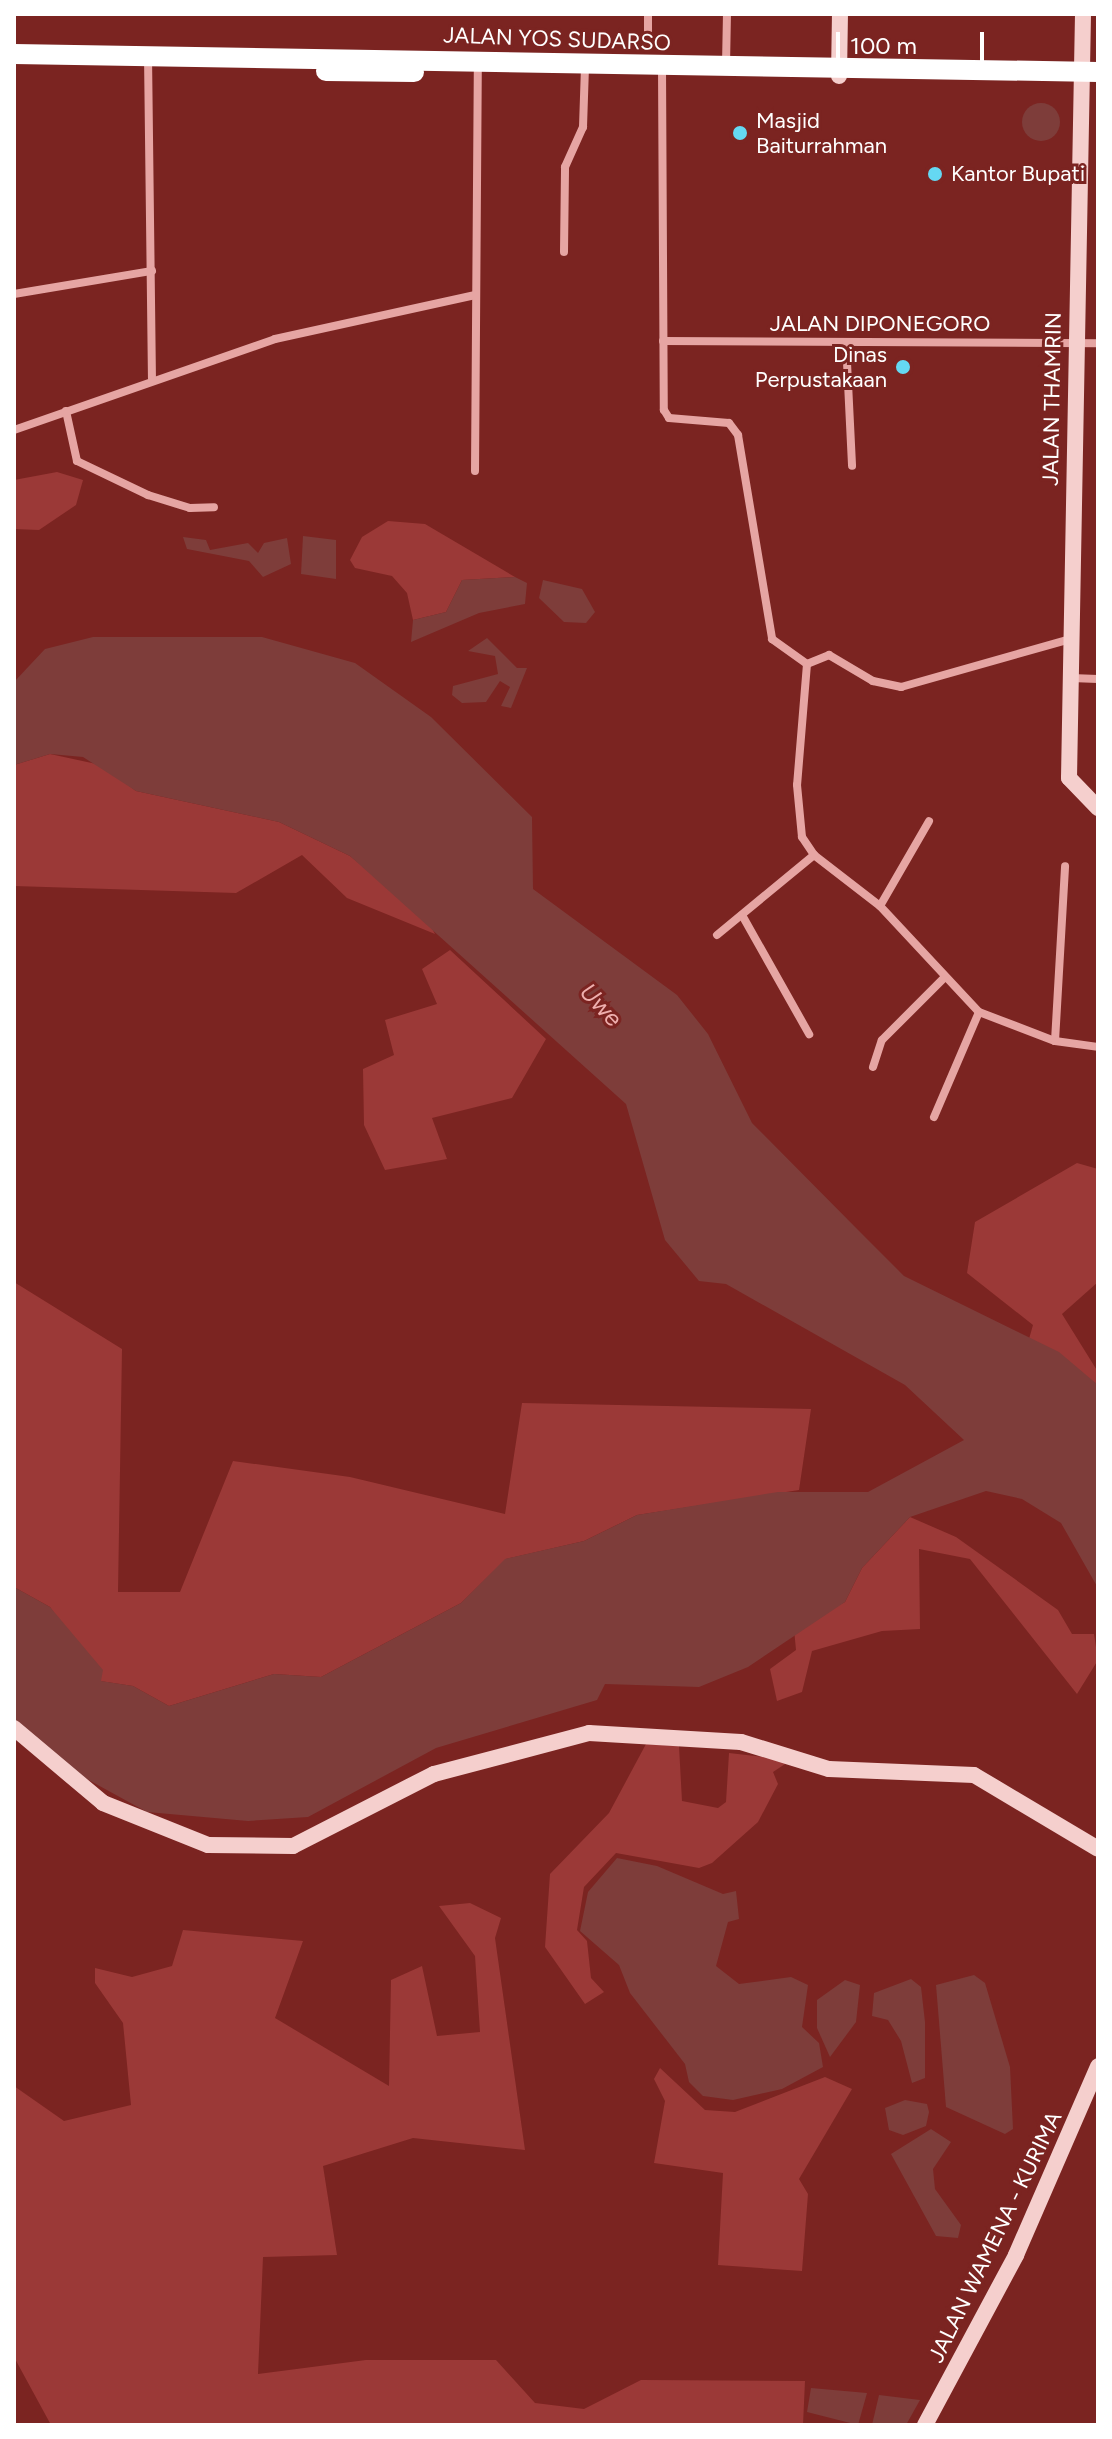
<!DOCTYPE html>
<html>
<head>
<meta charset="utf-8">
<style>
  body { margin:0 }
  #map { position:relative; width:1112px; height:2439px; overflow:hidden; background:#7b2421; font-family:Figtree,sans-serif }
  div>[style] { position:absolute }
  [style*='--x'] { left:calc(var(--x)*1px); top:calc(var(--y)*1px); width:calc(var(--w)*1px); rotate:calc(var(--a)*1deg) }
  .green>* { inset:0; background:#9b3937 }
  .water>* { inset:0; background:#7e3d3a }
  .round { border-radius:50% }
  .street>* { height:8px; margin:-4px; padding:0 4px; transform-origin:4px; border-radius:4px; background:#e6a5a3 }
  .secondary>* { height:16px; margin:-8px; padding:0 8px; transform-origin:8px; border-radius:8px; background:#f5cfcd }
  .highway>* { height:20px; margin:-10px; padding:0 10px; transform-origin:10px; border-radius:10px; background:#fff }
  .dots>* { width:22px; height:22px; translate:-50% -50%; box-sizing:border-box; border:4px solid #7b2421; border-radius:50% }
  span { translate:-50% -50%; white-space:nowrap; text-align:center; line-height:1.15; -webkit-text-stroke:6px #7b2421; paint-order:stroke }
  .street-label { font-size:22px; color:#fff }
  .poi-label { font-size:22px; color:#fff }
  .left { translate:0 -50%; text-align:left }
  .right { translate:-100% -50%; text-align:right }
  .water-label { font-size:24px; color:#eeafae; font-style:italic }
  .frame { position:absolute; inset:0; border:16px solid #fff; pointer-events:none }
  .scale { position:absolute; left:836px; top:32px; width:148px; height:36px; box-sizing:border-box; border:4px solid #fff; border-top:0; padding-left:10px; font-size:24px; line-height:28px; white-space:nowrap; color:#fff; -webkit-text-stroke:6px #7b2421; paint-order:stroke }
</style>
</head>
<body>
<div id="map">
  <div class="green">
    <i style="clip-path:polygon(57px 472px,83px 480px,76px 505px,39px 530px,14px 529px,14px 480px)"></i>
    <i style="clip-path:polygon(388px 521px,425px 524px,515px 577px,462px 580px,446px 612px,413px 620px,407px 593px,392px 576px,355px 568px,350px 560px,362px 537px)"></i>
    <i style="clip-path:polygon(50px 754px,101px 765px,136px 791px,279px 822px,350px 856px,427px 919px,435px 934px,347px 898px,302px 855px,236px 893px,14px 886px,14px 765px)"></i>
    <i style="clip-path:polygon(450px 950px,546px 1039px,512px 1098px,432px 1118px,447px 1159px,385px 1170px,364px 1125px,363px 1069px,394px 1055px,385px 1020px,437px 1004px,422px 969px)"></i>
    <i style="clip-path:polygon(1077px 1163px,1098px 1169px,1098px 1282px,1062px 1314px,1098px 1372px,1098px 1385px,1029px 1339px,1033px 1325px,967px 1273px,975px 1222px)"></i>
    <i style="clip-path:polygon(14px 1282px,122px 1349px,118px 1592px,180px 1592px,233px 1461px,350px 1477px,505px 1514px,522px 1403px,811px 1409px,799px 1490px,637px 1515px,584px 1541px,506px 1559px,461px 1603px,321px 1677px,274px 1674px,169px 1706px,133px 1686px,100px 1681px,50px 1607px,14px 1587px)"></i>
    <i style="clip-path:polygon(910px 1517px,956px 1537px,1058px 1610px,1072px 1634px,1094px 1634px,1098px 1660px,1077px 1694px,970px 1559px,919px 1549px,920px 1629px,882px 1631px,812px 1651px,802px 1692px,777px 1701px,770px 1669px,796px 1650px,794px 1629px,845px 1602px,862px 1568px)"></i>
    <i style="clip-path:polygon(646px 1744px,679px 1746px,682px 1801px,718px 1808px,726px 1802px,729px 1753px,791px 1760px,773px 1772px,778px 1784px,758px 1822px,712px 1863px,699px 1868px,616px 1853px,584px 1887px,577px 1930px,587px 1941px,591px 1978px,604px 1992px,585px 2004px,545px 1947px,550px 1874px,609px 1813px)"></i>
    <i style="clip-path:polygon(470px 1903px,501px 1918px,495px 1938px,525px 2150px,413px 2138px,323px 2166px,337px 2255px,263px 2257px,258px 2374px,366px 2360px,496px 2360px,535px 2403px,584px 2409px,641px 2380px,805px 2381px,803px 2425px,51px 2425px,14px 2357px,14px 2086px,64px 2121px,131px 2105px,123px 2023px,95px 1983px,95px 1968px,132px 1977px,172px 1966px,183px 1930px,303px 1941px,275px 2018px,389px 2086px,391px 1980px,422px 1966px,437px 2036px,480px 2032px,475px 1956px,439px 1906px)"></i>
    <i style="clip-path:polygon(660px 2068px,705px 2110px,735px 2112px,825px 2077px,852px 2089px,799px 2179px,808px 2194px,802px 2271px,718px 2265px,723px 2173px,654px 2163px,665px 2101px,654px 2079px)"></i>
  </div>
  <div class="water">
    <i class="round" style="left:1022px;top:103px;width:38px;height:38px"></i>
    <i style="clip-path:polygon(303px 536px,336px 540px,336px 579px,301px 574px)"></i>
    <i style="clip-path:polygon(183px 537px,206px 540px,210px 550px,248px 543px,258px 553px,264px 543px,287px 538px,291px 564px,263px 577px,249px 561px,187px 549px)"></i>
    <i style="clip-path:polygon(515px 577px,527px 583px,525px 604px,479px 613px,411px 642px,413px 620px,446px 612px,462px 580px)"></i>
    <i style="clip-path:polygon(543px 580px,582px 589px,595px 612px,586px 623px,564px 622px,539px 598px)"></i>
    <i style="clip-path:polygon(93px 637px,262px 637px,355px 663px,431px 717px,532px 817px,533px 889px,677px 995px,708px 1034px,752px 1123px,866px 1238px,904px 1276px,1059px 1352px,1098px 1385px,1098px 1588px,1061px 1523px,1022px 1499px,986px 1491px,910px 1517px,862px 1568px,845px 1602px,748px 1667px,699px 1687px,605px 1684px,597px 1700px,436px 1748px,308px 1817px,248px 1821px,147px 1812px,85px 1778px,14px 1719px,14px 1587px,50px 1607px,103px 1670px,101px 1681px,133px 1686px,169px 1706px,274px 1674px,321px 1677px,461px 1603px,505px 1559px,584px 1541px,637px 1515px,778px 1492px,868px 1492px,964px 1440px,905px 1385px,726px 1284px,699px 1281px,665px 1240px,626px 1104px,350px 856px,279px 822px,136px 791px,83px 757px,50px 754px,14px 765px,14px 682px,45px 649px)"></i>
    <i style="clip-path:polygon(487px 638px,517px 668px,527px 668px,511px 708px,501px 706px,510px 687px,500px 681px,486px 702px,462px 703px,452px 695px,453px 686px,498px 674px,495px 656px,468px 651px)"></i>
    <i style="clip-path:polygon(617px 1858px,657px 1866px,723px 1894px,736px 1891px,739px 1919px,728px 1922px,716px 1966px,739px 1984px,791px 1977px,808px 1985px,802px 2027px,819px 2043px,823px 2067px,782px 2089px,733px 2100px,703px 2096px,689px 2082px,685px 2064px,630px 1993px,619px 1965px,580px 1931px,588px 1892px)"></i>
    <i style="clip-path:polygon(974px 1975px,985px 1983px,1010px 2067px,1013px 2129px,1005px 2134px,946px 2107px,936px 1985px)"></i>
    <i style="clip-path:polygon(911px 1979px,921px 1987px,925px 2022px,925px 2078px,912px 2083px,901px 2041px,888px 2020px,872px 2016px,874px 1993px)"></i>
    <i style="clip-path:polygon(845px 1980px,860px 1985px,856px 2022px,830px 2057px,817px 2028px,817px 2000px)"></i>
    <i style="clip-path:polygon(905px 2100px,927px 2104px,929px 2112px,926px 2126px,903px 2135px,889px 2130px,885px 2108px)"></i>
    <i style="clip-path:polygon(931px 2129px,951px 2142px,933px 2169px,935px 2189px,961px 2225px,958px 2238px,936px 2236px,891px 2154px)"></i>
    <i style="clip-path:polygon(811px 2388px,867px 2393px,858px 2425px,807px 2412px)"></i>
    <i style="clip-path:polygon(879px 2395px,920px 2400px,906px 2425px,872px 2425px)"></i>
  </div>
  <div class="street">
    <i style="--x:648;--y:44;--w:30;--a:-90"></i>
    <i style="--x:148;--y:55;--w:323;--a:89.3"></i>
    <i style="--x:726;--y:65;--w:51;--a:-88.9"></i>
    <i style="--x:662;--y:67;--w:343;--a:89.7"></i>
    <i style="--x:664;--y:410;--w:9;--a:58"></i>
    <i style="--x:669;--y:418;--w:60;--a:4.8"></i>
    <i style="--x:729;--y:423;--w:15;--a:53"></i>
    <i style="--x:738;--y:435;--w:207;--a:80.5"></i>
    <i style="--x:772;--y:639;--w:43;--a:35.5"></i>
    <i style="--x:564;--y:252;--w:85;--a:-89.3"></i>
    <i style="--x:565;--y:167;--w:44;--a:-65.8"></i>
    <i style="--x:583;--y:127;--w:61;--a:-88.1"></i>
    <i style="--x:14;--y:294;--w:140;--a:-9.5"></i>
    <i style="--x:663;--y:341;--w:435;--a:0.3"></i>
    <i style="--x:846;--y:342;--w:124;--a:87.2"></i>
    <i style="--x:66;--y:411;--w:51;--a:77.6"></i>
    <i style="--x:77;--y:461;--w:79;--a:25.6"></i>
    <i style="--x:148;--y:495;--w:44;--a:17.2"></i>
    <i style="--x:190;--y:508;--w:24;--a:-2"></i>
    <i style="--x:14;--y:430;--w:276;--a:-19.2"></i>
    <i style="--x:275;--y:339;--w:205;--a:-12.4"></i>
    <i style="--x:475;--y:471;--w:407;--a:-89.6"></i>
    <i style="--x:807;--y:664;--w:121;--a:94.7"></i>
    <i style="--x:797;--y:785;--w:52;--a:84.5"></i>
    <i style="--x:802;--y:837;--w:22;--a:56"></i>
    <i style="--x:814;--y:855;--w:83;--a:37.7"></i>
    <i style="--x:880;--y:906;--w:145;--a:47"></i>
    <i style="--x:979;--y:1012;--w:81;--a:20.9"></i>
    <i style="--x:1055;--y:1041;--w:43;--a:7.9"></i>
    <i style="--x:807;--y:664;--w:24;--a:-22"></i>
    <i style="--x:829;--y:655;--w:51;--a:30.6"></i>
    <i style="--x:873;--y:681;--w:29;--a:12"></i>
    <i style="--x:901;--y:687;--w:173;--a:-15.8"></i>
    <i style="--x:1071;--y:678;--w:27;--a:2"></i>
    <i style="--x:880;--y:906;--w:98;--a:-60"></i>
    <i style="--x:742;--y:915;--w:137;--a:60.6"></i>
    <i style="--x:717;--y:935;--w:126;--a:-39.5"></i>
    <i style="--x:1055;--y:1041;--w:175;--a:-86.7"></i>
    <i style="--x:873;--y:1067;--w:28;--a:-72"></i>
    <i style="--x:882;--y:1040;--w:86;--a:-45"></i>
    <i style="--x:934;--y:1117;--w:114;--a:-66.8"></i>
  </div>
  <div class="secondary">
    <i style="--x:1083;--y:14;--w:764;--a:91.05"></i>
    <i style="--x:1069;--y:778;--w:42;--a:46"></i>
    <i style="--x:839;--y:76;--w:62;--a:-89.1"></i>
    <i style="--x:14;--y:1728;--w:116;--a:40.1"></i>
    <i style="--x:103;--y:1803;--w:113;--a:21.8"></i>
    <i style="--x:208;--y:1845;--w:85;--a:0.7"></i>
    <i style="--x:293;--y:1846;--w:158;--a:-27.1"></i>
    <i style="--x:434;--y:1774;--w:160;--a:-14.8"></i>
    <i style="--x:589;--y:1733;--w:152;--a:3.4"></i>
    <i style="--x:741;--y:1742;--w:92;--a:17.1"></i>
    <i style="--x:829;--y:1769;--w:145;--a:2.4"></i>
    <i style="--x:974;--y:1775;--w:144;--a:30.8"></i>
    <i style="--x:925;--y:2425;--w:193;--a:-61.8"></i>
    <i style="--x:1016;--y:2255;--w:206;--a:-66.5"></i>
  </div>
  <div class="highway">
    <i style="--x:14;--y:54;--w:1084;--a:0.95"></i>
    <i style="--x:326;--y:71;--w:88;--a:0.7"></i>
  </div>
  <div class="dots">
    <i style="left:740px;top:133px;background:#65d8f2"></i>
    <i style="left:935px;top:174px;background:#65d8f2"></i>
    <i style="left:903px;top:367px;background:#65d8f2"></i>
  </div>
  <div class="street-label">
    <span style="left:557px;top:39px;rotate:2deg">JALAN YOS SUDARSO</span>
    <span style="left:880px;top:324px">JALAN DIPONEGORO</span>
    <span style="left:1052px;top:399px;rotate:-89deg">JALAN THAMRIN</span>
    <span style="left:995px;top:2237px;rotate:-64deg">JALAN WAMENA - KURIMA</span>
  </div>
  <div class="poi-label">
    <span class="left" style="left:756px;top:133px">Masjid<br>Baiturrahman</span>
    <span class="left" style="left:951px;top:174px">Kantor Bupati</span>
    <span class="right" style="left:887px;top:367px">Dinas<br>Perpustakaan</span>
  </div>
  <div class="water-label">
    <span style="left:601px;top:1005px;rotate:47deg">Uwe</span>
  </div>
  <div class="frame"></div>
  <div class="scale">100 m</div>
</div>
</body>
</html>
